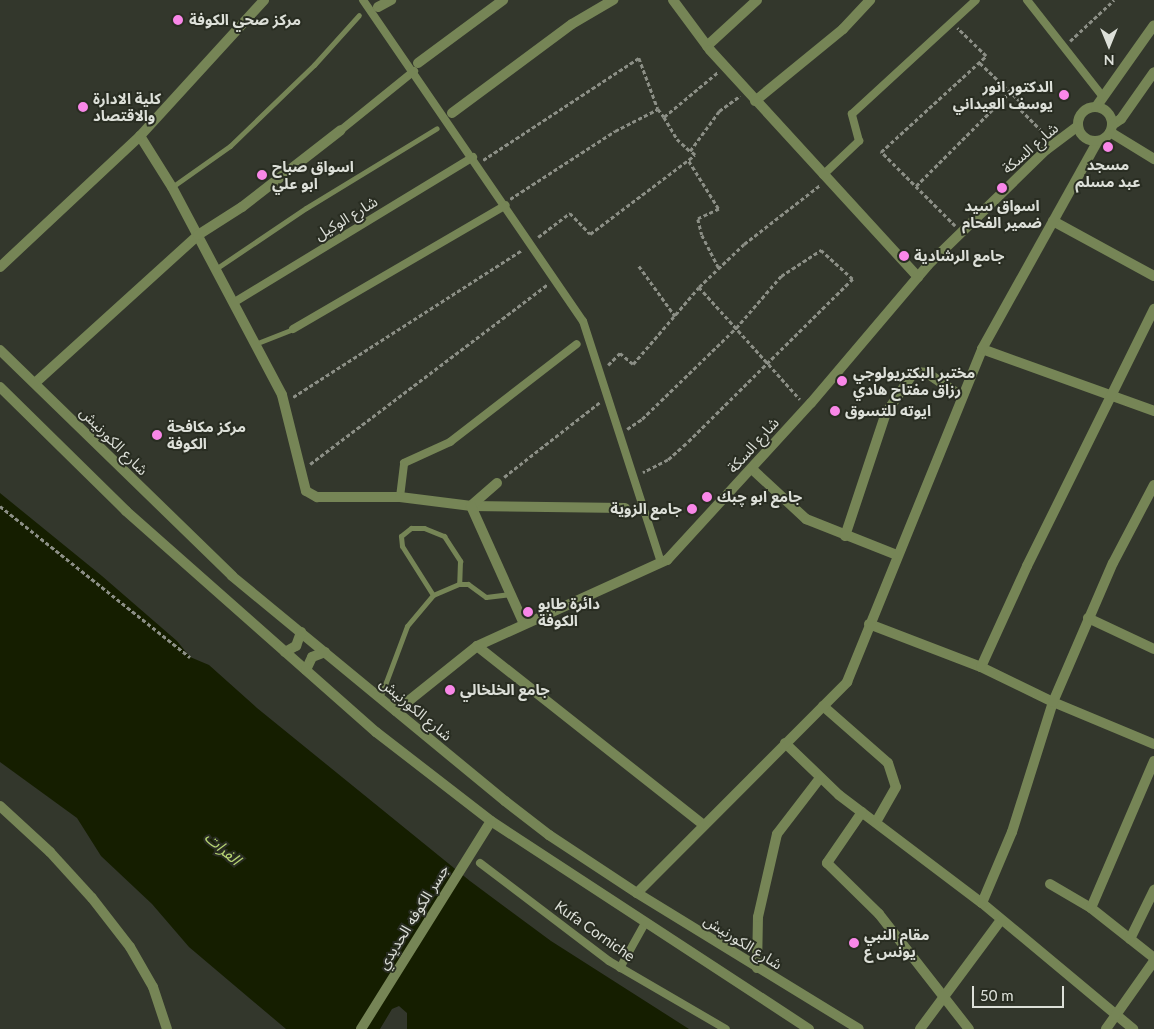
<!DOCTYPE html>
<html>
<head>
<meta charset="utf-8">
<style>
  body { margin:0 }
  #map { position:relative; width:1154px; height:1029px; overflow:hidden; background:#33372c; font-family:Lato,"Noto Sans Arabic",sans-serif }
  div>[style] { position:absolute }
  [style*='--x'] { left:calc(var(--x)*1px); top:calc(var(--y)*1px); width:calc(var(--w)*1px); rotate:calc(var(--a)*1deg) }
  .water>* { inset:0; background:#151e00 }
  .path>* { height:2.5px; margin-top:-1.25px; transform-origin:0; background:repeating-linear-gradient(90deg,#8c8f86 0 4px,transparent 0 6.5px) }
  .service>* { height:5px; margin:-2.5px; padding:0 2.5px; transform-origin:2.5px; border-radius:2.5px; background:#768556 }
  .pedestrian>* { height:8px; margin:-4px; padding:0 4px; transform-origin:4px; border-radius:4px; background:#768556 }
  .minor>* { height:10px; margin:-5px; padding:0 5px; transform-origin:5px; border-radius:5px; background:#768556 }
  .tertiary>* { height:10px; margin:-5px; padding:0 5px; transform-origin:5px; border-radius:5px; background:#768556 }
  .tertiary>.ring { margin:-5px; padding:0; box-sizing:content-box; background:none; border:10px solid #768556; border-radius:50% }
  .dots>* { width:14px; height:14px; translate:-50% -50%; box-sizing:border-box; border:2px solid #292d22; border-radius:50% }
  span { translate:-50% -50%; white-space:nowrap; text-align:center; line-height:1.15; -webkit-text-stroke:4px #292d22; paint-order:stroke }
  .poi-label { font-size:15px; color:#dde0d9; font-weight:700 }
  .left { translate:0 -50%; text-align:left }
  .right { translate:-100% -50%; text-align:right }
  .street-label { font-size:15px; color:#dde0d9 }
  .water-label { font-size:16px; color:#b7d473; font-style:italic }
  .north { position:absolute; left:1084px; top:20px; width:50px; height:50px; -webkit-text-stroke:4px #292d22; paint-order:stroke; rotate:180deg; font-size:14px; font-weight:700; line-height:20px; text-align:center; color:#dde0d9 }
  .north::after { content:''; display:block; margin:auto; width:18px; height:22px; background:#dde0d9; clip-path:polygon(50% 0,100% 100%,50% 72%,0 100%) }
  .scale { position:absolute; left:972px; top:986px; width:92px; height:22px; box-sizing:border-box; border:2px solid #dde0d9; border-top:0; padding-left:6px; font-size:15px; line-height:18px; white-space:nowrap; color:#dde0d9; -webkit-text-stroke:4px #292d22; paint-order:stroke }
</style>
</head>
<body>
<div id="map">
  <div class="water">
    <i style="clip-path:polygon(0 493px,102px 576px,177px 641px,190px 657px,209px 665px,257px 708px,470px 881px,551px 941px,689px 1029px,407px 1029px,407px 1013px,399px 1006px,392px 1009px,380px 1029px,286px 1029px,189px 947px,152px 904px,101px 856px,77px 818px,0 762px)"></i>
  </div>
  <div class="path">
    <i style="--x:1070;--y:41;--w:60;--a:-43"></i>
    <i style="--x:980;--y:63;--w:62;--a:43.7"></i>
    <i style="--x:1025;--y:106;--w:6;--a:135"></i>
    <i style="--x:1021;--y:110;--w:37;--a:45"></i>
    <i style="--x:664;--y:117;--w:26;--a:59"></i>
    <i style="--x:677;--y:139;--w:18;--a:43"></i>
    <i style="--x:483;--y:160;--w:186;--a:-33.2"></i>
    <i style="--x:639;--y:58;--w:54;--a:69.6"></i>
    <i style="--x:689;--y:161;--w:57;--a:58"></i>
    <i style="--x:719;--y:209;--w:23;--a:155"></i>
    <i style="--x:698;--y:219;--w:16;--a:76"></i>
    <i style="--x:702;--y:235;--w:37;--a:63"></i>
    <i style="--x:916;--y:186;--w:133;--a:-45"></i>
    <i style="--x:510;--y:199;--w:125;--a:-32.9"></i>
    <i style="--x:615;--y:131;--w:48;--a:-27.1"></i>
    <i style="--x:658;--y:109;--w:10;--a:53"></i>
    <i style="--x:664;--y:117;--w:70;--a:-39.8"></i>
    <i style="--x:955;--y:226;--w:105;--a:-135"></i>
    <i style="--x:881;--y:152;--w:142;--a:-42.4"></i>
    <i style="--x:986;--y:56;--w:40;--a:-136"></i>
    <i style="--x:538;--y:237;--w:40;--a:-37"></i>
    <i style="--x:570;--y:213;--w:29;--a:46"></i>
    <i style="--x:590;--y:234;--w:131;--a:-37"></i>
    <i style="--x:695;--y:155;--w:6;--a:-141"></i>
    <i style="--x:690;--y:151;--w:32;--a:-54"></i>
    <i style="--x:709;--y:125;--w:17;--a:-54"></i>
    <i style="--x:719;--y:111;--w:26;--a:-36"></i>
    <i style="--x:639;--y:266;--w:62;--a:54.2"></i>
    <i style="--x:699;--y:287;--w:151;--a:48"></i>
    <i style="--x:608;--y:365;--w:17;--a:-45"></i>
    <i style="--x:620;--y:353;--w:17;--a:40"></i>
    <i style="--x:633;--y:364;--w:101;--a:-49.4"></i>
    <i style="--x:699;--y:287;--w:62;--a:-43.7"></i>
    <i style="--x:744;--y:244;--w:96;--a:-37.8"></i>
    <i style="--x:293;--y:397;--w:272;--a:-32.7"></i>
    <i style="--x:627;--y:429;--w:18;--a:-34"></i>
    <i style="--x:642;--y:419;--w:131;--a:-44.1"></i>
    <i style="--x:736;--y:328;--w:69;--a:-49.1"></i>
    <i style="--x:781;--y:276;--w:48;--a:-33"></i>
    <i style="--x:821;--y:250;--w:43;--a:42.2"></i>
    <i style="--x:853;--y:279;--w:235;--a:135.3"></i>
    <i style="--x:686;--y:444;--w:24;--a:138"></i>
    <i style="--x:668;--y:460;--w:28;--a:153"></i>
    <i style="--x:310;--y:464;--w:297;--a:-37.1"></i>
    <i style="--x:504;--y:477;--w:122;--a:-38"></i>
    <i style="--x:0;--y:506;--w:243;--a:38.5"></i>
  </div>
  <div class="service">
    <i style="--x:172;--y:187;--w:71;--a:-35.3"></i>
    <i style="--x:230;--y:146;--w:117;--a:-44"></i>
    <i style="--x:314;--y:65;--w:67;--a:-48"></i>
    <i style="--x:217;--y:268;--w:107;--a:-34"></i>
    <i style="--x:306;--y:208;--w:153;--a:-31.4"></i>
    <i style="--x:255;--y:344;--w:41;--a:-21.5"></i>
    <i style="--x:433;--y:595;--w:58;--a:-122.3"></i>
    <i style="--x:402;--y:546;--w:10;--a:-96"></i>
    <i style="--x:401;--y:536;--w:13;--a:-39"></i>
    <i style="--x:411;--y:528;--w:13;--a:0"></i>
    <i style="--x:424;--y:528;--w:22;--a:22"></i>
    <i style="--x:444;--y:536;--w:30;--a:57"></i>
    <i style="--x:460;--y:561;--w:23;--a:92"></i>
    <i style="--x:380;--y:698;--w:77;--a:-69.4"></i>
    <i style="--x:407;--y:626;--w:40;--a:-50"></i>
    <i style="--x:433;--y:595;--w:28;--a:-23"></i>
    <i style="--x:459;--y:584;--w:9;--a:0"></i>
    <i style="--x:468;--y:584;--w:22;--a:36"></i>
    <i style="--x:486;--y:597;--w:24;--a:-7"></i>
  </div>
  <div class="pedestrian">
    <i style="--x:363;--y:0;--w:389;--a:55.6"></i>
    <i style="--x:583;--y:321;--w:253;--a:72.1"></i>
    <i style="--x:1027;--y:0;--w:123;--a:51.9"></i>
    <i style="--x:341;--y:130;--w:94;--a:-38.9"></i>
    <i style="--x:823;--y:175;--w:50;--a:-43.4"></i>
    <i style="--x:859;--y:141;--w:28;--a:-105"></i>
    <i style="--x:852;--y:114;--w:168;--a:-42.6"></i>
    <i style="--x:233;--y:303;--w:281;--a:-31.3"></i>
    <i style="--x:293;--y:329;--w:246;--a:-30.2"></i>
    <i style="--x:400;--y:497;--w:34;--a:-83"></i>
    <i style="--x:404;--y:463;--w:51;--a:-24.5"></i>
    <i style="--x:450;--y:442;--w:160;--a:-37.7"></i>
    <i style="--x:480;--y:863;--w:162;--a:37.2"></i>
    <i style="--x:609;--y:961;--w:135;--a:30.2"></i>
    <i style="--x:620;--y:968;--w:51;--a:-60.9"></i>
  </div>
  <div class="minor">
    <i style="--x:378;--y:7;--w:15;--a:-28"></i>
    <i style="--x:707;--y:46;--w:68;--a:-42.6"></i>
    <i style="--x:418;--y:63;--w:106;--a:-36.5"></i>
    <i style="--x:755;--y:101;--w:114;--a:-39.3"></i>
    <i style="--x:843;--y:29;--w:40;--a:-47"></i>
    <i style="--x:452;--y:113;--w:149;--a:-36.6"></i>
    <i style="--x:572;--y:24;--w:48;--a:-30.3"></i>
    <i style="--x:1110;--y:132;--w:52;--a:31.5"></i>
    <i style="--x:140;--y:136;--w:60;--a:57.9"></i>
    <i style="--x:172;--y:187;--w:235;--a:62.1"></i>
    <i style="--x:282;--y:395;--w:99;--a:76"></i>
    <i style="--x:306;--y:491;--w:13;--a:29"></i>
    <i style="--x:317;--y:497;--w:83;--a:0"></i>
    <i style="--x:400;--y:497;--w:72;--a:7.2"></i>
    <i style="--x:471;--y:506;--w:154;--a:0.7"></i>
    <i style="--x:1053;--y:221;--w:115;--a:28.6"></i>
    <i style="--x:0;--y:267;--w:192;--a:-43.1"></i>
    <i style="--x:140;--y:136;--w:184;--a:-47.6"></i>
    <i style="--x:982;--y:349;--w:183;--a:19.8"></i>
    <i style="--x:35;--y:383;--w:220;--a:-42.2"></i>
    <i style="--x:198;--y:235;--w:52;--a:-32.5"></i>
    <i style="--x:242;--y:207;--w:125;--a:-37.9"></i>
    <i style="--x:752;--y:469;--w:74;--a:42.8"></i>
    <i style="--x:806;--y:519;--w:98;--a:21.6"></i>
    <i style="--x:497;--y:483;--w:35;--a:139"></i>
    <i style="--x:471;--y:506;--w:129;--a:65.8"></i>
    <i style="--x:845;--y:536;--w:130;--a:-71.6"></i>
    <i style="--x:886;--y:413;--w:46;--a:-55.6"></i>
    <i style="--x:912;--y:375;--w:6;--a:-31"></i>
    <i style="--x:917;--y:372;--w:10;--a:6"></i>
    <i style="--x:927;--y:373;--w:41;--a:34.1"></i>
    <i style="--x:1088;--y:618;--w:73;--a:25.2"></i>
    <i style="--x:869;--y:624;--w:120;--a:21"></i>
    <i style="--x:981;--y:667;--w:80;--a:25.9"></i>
    <i style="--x:1053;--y:702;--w:109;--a:22.6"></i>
    <i style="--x:477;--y:646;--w:287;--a:38.3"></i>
    <i style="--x:981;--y:667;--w:111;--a:-65.5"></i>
    <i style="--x:1027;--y:566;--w:287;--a:-63.7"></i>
    <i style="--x:823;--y:706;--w:86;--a:41.2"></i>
    <i style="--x:888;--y:763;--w:25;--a:72"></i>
    <i style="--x:896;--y:787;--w:40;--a:119.7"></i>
    <i style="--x:785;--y:743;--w:75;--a:43.9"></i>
    <i style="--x:839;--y:795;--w:179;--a:37.1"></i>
    <i style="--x:982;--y:903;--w:197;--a:39.8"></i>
    <i style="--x:0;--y:806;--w:68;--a:42.6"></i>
    <i style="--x:50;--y:852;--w:62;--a:47.6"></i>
    <i style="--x:92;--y:898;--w:62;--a:52.2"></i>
    <i style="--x:130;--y:947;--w:46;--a:60.1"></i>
    <i style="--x:153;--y:987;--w:44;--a:71.6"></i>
    <i style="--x:862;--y:812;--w:62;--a:124.5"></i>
    <i style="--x:827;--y:863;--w:73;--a:44.4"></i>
    <i style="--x:879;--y:914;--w:146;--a:52"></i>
    <i style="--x:1050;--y:884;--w:48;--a:30.3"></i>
    <i style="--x:1091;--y:908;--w:80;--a:38.4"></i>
    <i style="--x:637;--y:893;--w:298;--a:-45.1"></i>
    <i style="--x:847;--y:682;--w:359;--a:-67.9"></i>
    <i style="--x:982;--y:349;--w:237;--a:-60.9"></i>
    <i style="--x:982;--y:903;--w:77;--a:-67.1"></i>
    <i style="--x:1012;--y:832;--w:136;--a:-72.5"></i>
    <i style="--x:1053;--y:702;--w:151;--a:-66.7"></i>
    <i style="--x:1113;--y:563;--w:88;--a:-62.3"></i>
    <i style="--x:1091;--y:908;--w:160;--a:-66.8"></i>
    <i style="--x:1130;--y:939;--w:55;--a:-63.9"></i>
    <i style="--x:757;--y:968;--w:51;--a:-88.9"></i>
    <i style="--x:758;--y:917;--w:85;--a:-77.1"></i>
    <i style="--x:777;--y:834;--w:71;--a:-52.5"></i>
    <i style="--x:920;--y:1029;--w:136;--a:-53.4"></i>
    <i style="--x:1106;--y:1029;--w:83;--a:-54.8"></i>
  </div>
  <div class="tertiary">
    <i style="--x:673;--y:0;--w:62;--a:53.5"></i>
    <i style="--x:710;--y:50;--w:308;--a:47.5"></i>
    <i class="ring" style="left:1078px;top:107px;width:24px;height:24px"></i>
    <i style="--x:1096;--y:107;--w:100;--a:-54.7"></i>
    <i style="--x:1112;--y:125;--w:11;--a:-34"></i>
    <i style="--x:1121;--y:119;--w:57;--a:-54.9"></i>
    <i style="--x:0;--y:350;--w:324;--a:44.2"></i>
    <i style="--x:232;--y:576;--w:354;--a:39.5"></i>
    <i style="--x:505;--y:801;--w:56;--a:37.7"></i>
    <i style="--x:549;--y:835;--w:105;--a:33.4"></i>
    <i style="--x:637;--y:893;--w:260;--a:31.5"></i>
    <i style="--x:0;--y:387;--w:177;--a:44.5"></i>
    <i style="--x:126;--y:511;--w:334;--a:41.5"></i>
    <i style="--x:376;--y:732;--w:145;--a:37.7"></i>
    <i style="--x:491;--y:821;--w:380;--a:33.2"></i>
    <i style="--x:285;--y:652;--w:13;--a:-29"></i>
    <i style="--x:296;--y:646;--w:15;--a:-70"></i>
    <i style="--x:306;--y:670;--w:14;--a:-65"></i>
    <i style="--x:312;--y:657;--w:14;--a:-21"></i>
    <i style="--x:396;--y:711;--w:104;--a:-38.7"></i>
    <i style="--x:477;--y:646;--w:209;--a:-24.4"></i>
    <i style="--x:667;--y:560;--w:213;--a:-47.5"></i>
    <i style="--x:811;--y:403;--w:181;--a:-49.7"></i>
    <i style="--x:928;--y:265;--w:165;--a:-44.3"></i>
    <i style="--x:1046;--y:150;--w:40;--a:-37"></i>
    <i style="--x:361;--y:1029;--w:245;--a:-58"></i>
  </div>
  <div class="dots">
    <i style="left:178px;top:20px;background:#f987e8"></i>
    <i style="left:1064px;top:95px;background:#f987e8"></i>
    <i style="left:83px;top:107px;background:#f987e8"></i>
    <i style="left:1108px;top:147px;background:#f987e8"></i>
    <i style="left:262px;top:175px;background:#f987e8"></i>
    <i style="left:1002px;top:188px;background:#f987e8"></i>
    <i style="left:904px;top:256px;background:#f987e8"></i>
    <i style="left:842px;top:381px;background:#f987e8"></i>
    <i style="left:835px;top:411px;background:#f987e8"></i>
    <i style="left:157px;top:435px;background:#f987e8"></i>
    <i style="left:707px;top:497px;background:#f987e8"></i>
    <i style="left:692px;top:509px;background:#f987e8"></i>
    <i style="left:528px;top:612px;background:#f987e8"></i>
    <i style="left:450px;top:690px;background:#f987e8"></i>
    <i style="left:854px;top:943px;background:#f987e8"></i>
  </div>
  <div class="poi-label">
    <span class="left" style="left:189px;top:20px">مركز صحي الكوفة</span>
    <span class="right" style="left:1053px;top:95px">الدكتور انور<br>يوسف العيداني</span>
    <span class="left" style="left:93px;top:107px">كلية الادارة<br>والاقتصاد</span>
    <span style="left:1108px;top:173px">مسجد<br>عبد مسلم</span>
    <span class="left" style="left:272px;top:175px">اسواق صباح<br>ابو علي</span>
    <span style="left:1002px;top:214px">اسواق سيد<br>ضمير الفحام</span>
    <span class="left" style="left:914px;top:256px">جامع الرشادية</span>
    <span class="left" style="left:853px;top:381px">مختبر البكتريولوجي<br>رزاق مفتاح هادي</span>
    <span class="left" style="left:845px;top:411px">ايوته للتسوق</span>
    <span class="left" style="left:167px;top:435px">مركز مكافحة<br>الكوفة</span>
    <span class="left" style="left:717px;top:497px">جامع ابو چبك</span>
    <span class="right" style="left:682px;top:509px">جامع الزوية</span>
    <span class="left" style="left:538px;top:612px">دائرة طابو<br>الكوفة</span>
    <span class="left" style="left:460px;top:690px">جامع الخلخالي</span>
    <span class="left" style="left:864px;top:943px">مقام النبي<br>يونس ع</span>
  </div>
  <div class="street-label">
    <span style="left:1030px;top:148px;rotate:-41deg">شارع السكة</span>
    <span style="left:346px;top:218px;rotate:-31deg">شارع الوكيل</span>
    <span style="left:114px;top:441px;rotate:45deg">شارع الكورنيش</span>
    <span style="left:753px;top:445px;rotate:-48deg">شارع السكة</span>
    <span style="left:416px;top:709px;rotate:40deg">شارع الكورنيش</span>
    <span style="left:413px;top:917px;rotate:-58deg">جسر الکوفه الحديدي</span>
    <span style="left:595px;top:931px;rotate:35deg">Kufa Corniche</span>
    <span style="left:743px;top:942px;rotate:32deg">شارع الكورنيش</span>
  </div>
  <div class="water-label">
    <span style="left:223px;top:848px;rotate:41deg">الفرات</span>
  </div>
  <div class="north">N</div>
  <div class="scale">50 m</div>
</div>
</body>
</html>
